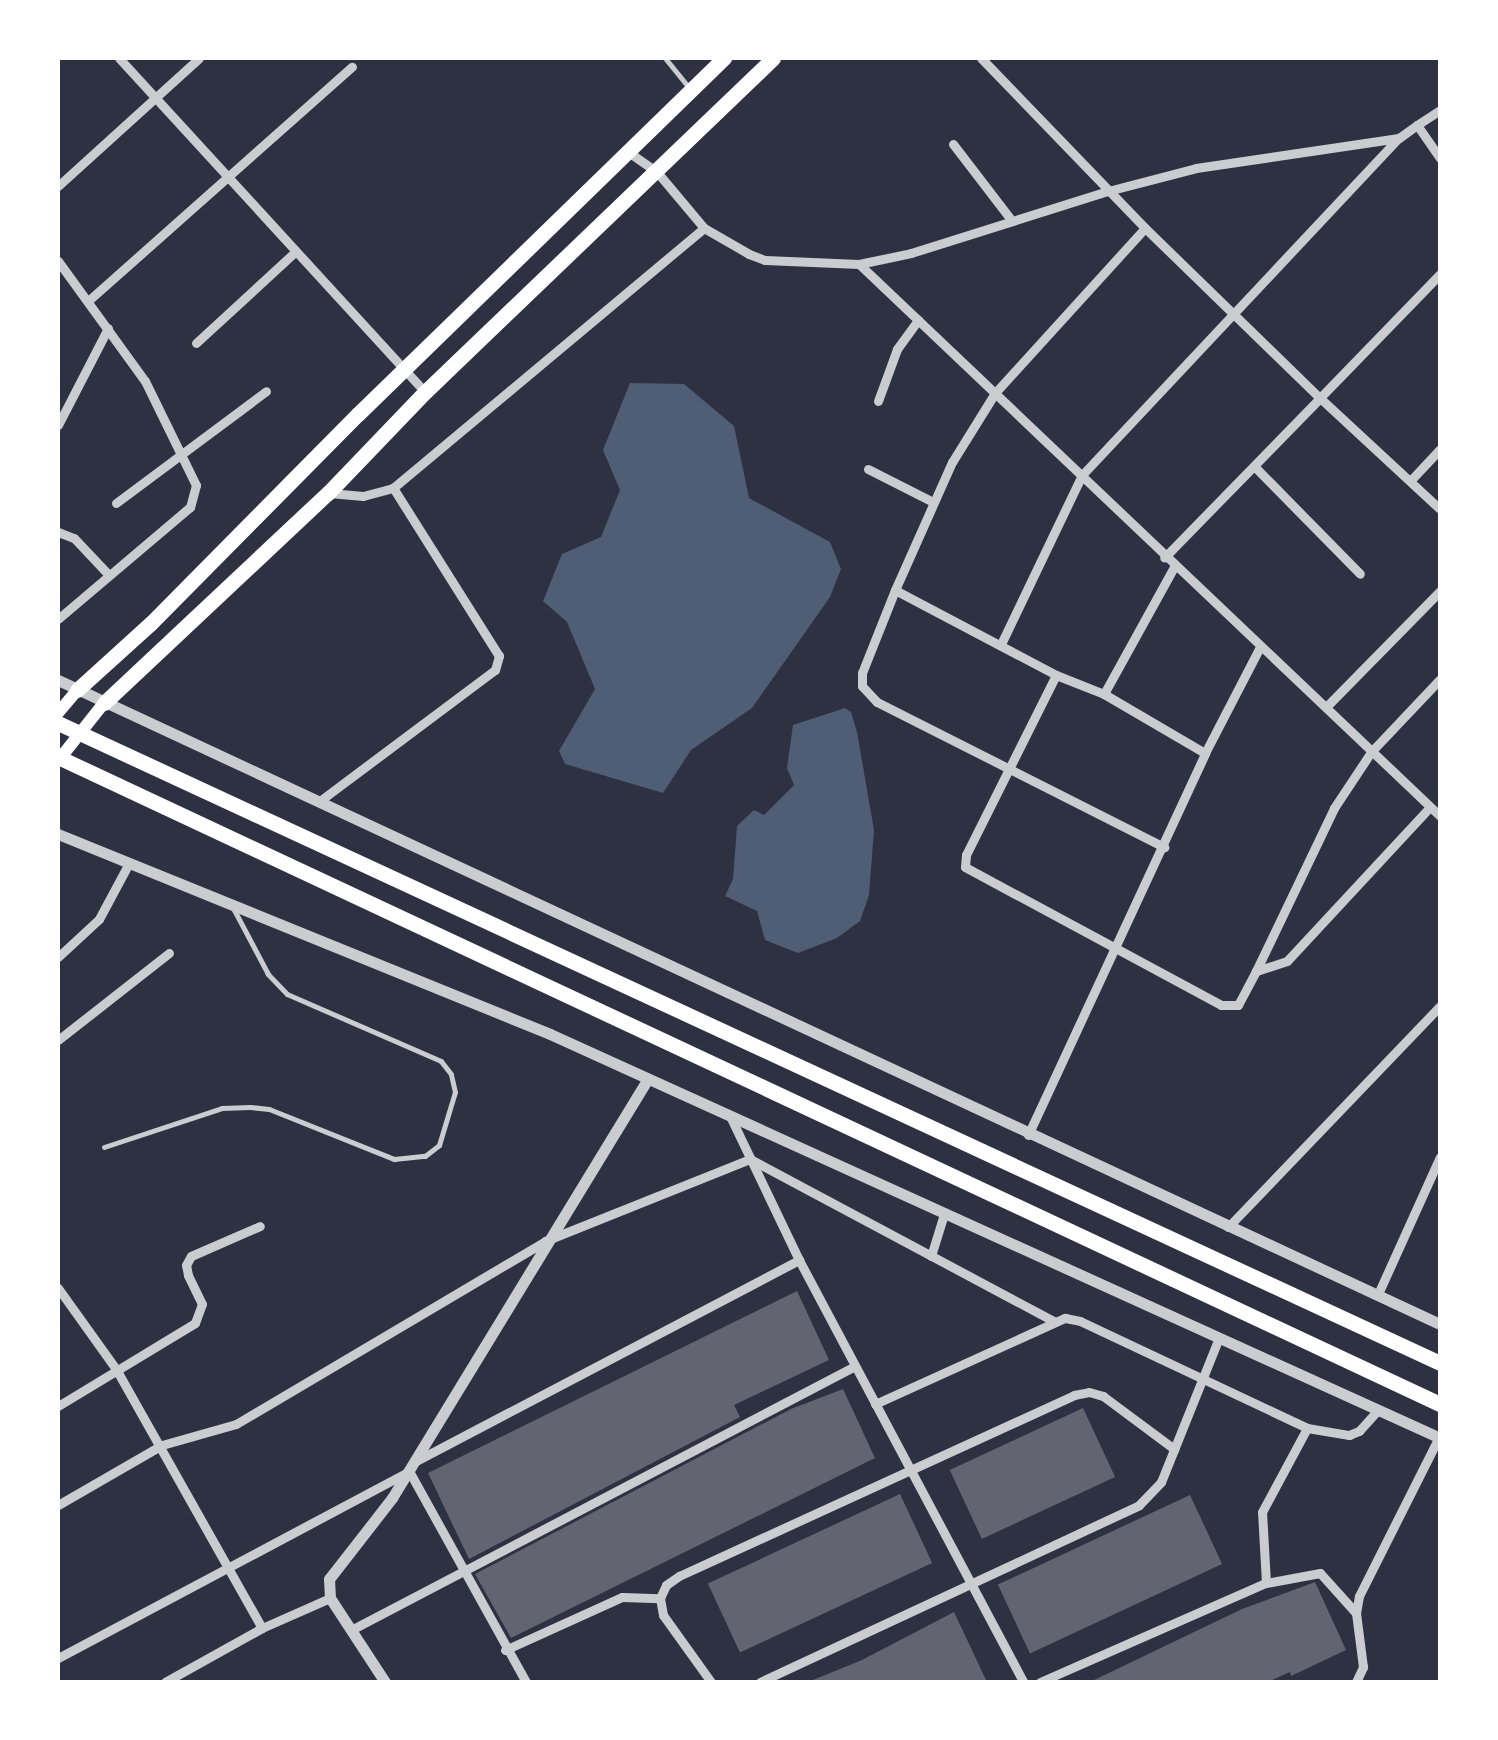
<!DOCTYPE html>
<html>
<head>
<meta charset="utf-8">
<style>
  body { margin:0 }
  #map { position:relative; width:1498px; height:1740px; overflow:hidden; background:#2d3142; font-family:"Titillium Web",sans-serif }
  div>[style] { position:absolute }
  [style*='--x'] { left:calc(var(--x)*1px); top:calc(var(--y)*1px); width:calc(var(--w)*1px); rotate:calc(var(--a)*1deg) }
  .water>* { inset:0; background:#4f5d75 }
  .building>* { inset:0; background:#626471; transform-origin:0 0 }
  .service>* { height:5px; margin:-2.5px; padding:0 2.5px; transform-origin:2.5px; border-radius:2.5px; background:#caccd0 }
  .minor>* { height:9px; margin:-4.5px; padding:0 4.5px; transform-origin:4.5px; border-radius:4.5px; background:#caccd0 }
  .tertiary>* { height:11px; margin:-5.5px; padding:0 5.5px; transform-origin:5.5px; border-radius:5.5px; background:#caccd0 }
  .secondary>* { height:12px; margin:-6px; padding:0 6px; transform-origin:6px; border-radius:6px; background:#fff }
  .primary>* { height:15px; margin:-7.5px; padding:0 7.5px; transform-origin:7.5px; border-radius:7.5px; background:#fff }
  .trunk>* { height:15px; margin:-7.5px; padding:0 7.5px; transform-origin:7.5px; border-radius:7.5px; background:#fff }
  span { translate:-50% -50%; white-space:nowrap; text-align:center; line-height:1.15; -webkit-text-stroke:8px #fff; paint-order:stroke }
  .frame { position:absolute; inset:0; border:60px solid #fff; pointer-events:none }
</style>
</head>
<body>
<div id="map">
  <div class="water">
    <i style="clip-path:polygon(630px 383px,684px 384px,734px 426px,749px 498px,830px 542px,841px 569px,830px 597px,752px 708px,691px 750px,663px 793px,565px 764px,559px 751px,595px 689px,567px 622px,543px 601px,562px 554px,601px 537px,620px 490px,603px 450px)"></i>
    <i style="clip-path:polygon(845px 708px,851px 712px,857px 732px,874px 830px,869px 895px,860px 921px,837px 938px,798px 953px,765px 940px,757px 911px,725px 896px,733px 879px,737px 826px,754px 810px,764px 815px,794px 785px,787px 768px,793px 725px)"></i>
  </div>
  <div class="building">
    <i style="clip-path:polygon(797px 1291px,829px 1360px,734px 1405px,740px 1417px,469px 1559px,428px 1473px)"></i>
    <i style="clip-path:polygon(843px 1389px,875px 1458px,511px 1638px,475px 1574px,791px 1409px)"></i>
    <i style="left:1083px;top:1408px;width:76px;height:147px;rotate:65deg"></i>
    <i style="left:900px;top:1494px;width:76px;height:212px;rotate:65deg"></i>
    <i style="left:1190px;top:1495px;width:76px;height:212px;rotate:65deg"></i>
    <i style="clip-path:polygon(1315px 1582px,1346px 1650px,1291px 1676px,1290px 1672px,1268px 1682px,1090px 1682px,1242px 1609px)"></i>
    <i style="clip-path:polygon(954px 1612px,987px 1682px,808px 1682px,862px 1660px)"></i>
  </div>
  <div class="service">
    <i style="--x:665;--y:58;--w:36;--a:51"></i>
    <i style="--x:104;--y:1147;--w:124;--a:-18.3"></i>
    <i style="--x:222;--y:1108;--w:28;--a:-2"></i>
    <i style="--x:250;--y:1107;--w:19;--a:6"></i>
    <i style="--x:269;--y:1109;--w:135;--a:21.8"></i>
    <i style="--x:394;--y:1159;--w:31;--a:-6"></i>
    <i style="--x:425;--y:1156;--w:18;--a:-38"></i>
    <i style="--x:439;--y:1145;--w:55;--a:-73.2"></i>
    <i style="--x:455;--y:1092;--w:18;--a:-103"></i>
    <i style="--x:451;--y:1074;--w:16;--a:-128"></i>
    <i style="--x:441;--y:1061;--w:168;--a:-156.5"></i>
    <i style="--x:287;--y:994;--w:28;--a:-134"></i>
    <i style="--x:268;--y:974;--w:75;--a:-117.9"></i>
  </div>
  <div class="minor">
    <i style="--x:119;--y:58;--w:453;--a:47.5"></i>
    <i style="--x:981;--y:58;--w:236;--a:46"></i>
    <i style="--x:1145;--y:228;--w:223;--a:132.3"></i>
    <i style="--x:995;--y:393;--w:81;--a:121.9"></i>
    <i style="--x:952;--y:462;--w:140;--a:114"></i>
    <i style="--x:895;--y:590;--w:89;--a:111.7"></i>
    <i style="--x:862;--y:673;--w:13;--a:90"></i>
    <i style="--x:862;--y:686;--w:22;--a:47"></i>
    <i style="--x:877;--y:702;--w:322;--a:26.8"></i>
    <i style="--x:1417;--y:125;--w:27;--a:-33"></i>
    <i style="--x:953;--y:144;--w:97;--a:52.5"></i>
    <i style="--x:627;--y:151;--w:37;--a:35"></i>
    <i style="--x:657;--y:172;--w:73;--a:50"></i>
    <i style="--x:704;--y:228;--w:52;--a:30"></i>
    <i style="--x:749;--y:254;--w:17;--a:21"></i>
    <i style="--x:765;--y:260;--w:94;--a:2.4"></i>
    <i style="--x:859;--y:264;--w:53;--a:-11.9"></i>
    <i style="--x:911;--y:253;--w:207;--a:-17.5"></i>
    <i style="--x:1108;--y:191;--w:91;--a:-14.6"></i>
    <i style="--x:1196;--y:168;--w:205;--a:-8.4"></i>
    <i style="--x:1399;--y:138;--w:22;--a:-36"></i>
    <i style="--x:1417;--y:125;--w:40;--a:55.1"></i>
    <i style="--x:58;--y:186;--w:190;--a:-42.2"></i>
    <i style="--x:1145;--y:228;--w:244;--a:44.2"></i>
    <i style="--x:1320;--y:398;--w:223;--a:134.3"></i>
    <i style="--x:58;--y:261;--w:148;--a:54.1"></i>
    <i style="--x:145;--y:381;--w:116;--a:63.9"></i>
    <i style="--x:196;--y:485;--w:23;--a:105"></i>
    <i style="--x:190;--y:507;--w:173;--a:139.7"></i>
    <i style="--x:859;--y:264;--w:801;--a:43.53"></i>
    <i style="--x:1440;--y:274;--w:173;--a:134.1"></i>
    <i style="--x:1320;--y:398;--w:163;--a:42.8"></i>
    <i style="--x:88;--y:301;--w:353;--a:-41.6"></i>
    <i style="--x:196;--y:343;--w:134;--a:-42.6"></i>
    <i style="--x:878;--y:401;--w:55;--a:-69.9"></i>
    <i style="--x:897;--y:349;--w:36;--a:-54"></i>
    <i style="--x:58;--y:425;--w:109;--a:-62.7"></i>
    <i style="--x:1254;--y:466;--w:151;--a:45.5"></i>
    <i style="--x:868;--y:469;--w:73;--a:26.9"></i>
    <i style="--x:1411;--y:480;--w:42;--a:-46.9"></i>
    <i style="--x:393;--y:488;--w:405;--a:-39.9"></i>
    <i style="--x:116;--y:503;--w:187;--a:-36.7"></i>
    <i style="--x:58;--y:532;--w:17;--a:21"></i>
    <i style="--x:74;--y:538;--w:51;--a:46.6"></i>
    <i style="--x:1174;--y:567;--w:145;--a:118.9"></i>
    <i style="--x:1104;--y:694;--w:117;--a:30.3"></i>
    <i style="--x:895;--y:590;--w:182;--a:27.8"></i>
    <i style="--x:1056;--y:675;--w:52;--a:21.6"></i>
    <i style="--x:1001;--y:644;--w:187;--a:-64.4"></i>
    <i style="--x:1082;--y:475;--w:463;--a:-46.8"></i>
    <i style="--x:1056;--y:675;--w:201;--a:116.6"></i>
    <i style="--x:966;--y:855;--w:12;--a:95"></i>
    <i style="--x:965;--y:867;--w:291;--a:28.3"></i>
    <i style="--x:1221;--y:1005;--w:17;--a:0"></i>
    <i style="--x:1238;--y:1005;--w:38;--a:-62"></i>
    <i style="--x:1326;--y:707;--w:163;--a:-45.5"></i>
    <i style="--x:321;--y:800;--w:217;--a:-36.8"></i>
    <i style="--x:495;--y:670;--w:15;--a:-74"></i>
    <i style="--x:499;--y:656;--w:199;--a:-122.2"></i>
    <i style="--x:393;--y:488;--w:31;--a:165"></i>
    <i style="--x:363;--y:496;--w:34;--a:-175"></i>
    <i style="--x:1430;--y:807;--w:210;--a:132.9"></i>
    <i style="--x:1287;--y:961;--w:33;--a:162"></i>
    <i style="--x:1256;--y:971;--w:181;--a:-64.4"></i>
    <i style="--x:1334;--y:808;--w:67;--a:-56.5"></i>
    <i style="--x:1371;--y:752;--w:100;--a:-46.6"></i>
    <i style="--x:58;--y:957;--w:56;--a:-42.8"></i>
    <i style="--x:99;--y:919;--w:64;--a:-61.8"></i>
    <i style="--x:58;--y:1040;--w:141;--a:-38.1"></i>
    <i style="--x:730;--y:1116;--w:160;--a:64.4"></i>
    <i style="--x:799;--y:1260;--w:478;--a:62"></i>
    <i style="--x:1028;--y:1135;--w:421;--a:-65.1"></i>
    <i style="--x:1205;--y:753;--w:117;--a:-62.6"></i>
    <i style="--x:1228;--y:1227;--w:306;--a:-46.2"></i>
    <i style="--x:931;--y:1256;--w:44;--a:-72.8"></i>
    <i style="--x:58;--y:1288;--w:100;--a:54.4"></i>
    <i style="--x:116;--y:1369;--w:297;--a:60.6"></i>
    <i style="--x:1378;--y:1294;--w:150;--a:-65.7"></i>
    <i style="--x:875;--y:1404;--w:209;--a:-24.4"></i>
    <i style="--x:1065;--y:1318;--w:15;--a:11"></i>
    <i style="--x:1080;--y:1321;--w:251;--a:25.2"></i>
    <i style="--x:1307;--y:1428;--w:43;--a:9.5"></i>
    <i style="--x:1349;--y:1435;--w:11;--a:-22"></i>
    <i style="--x:1359;--y:1431;--w:28;--a:-48"></i>
    <i style="--x:58;--y:1406;--w:160;--a:-31.2"></i>
    <i style="--x:195;--y:1323;--w:20;--a:-70"></i>
    <i style="--x:202;--y:1304;--w:32;--a:-116"></i>
    <i style="--x:188;--y:1275;--w:10;--a:-101"></i>
    <i style="--x:186;--y:1265;--w:10;--a:-61"></i>
    <i style="--x:191;--y:1256;--w:75;--a:-23.5"></i>
    <i style="--x:416;--y:1461;--w:433;--a:-27.7"></i>
    <i style="--x:58;--y:1505;--w:120;--a:-30"></i>
    <i style="--x:162;--y:1445;--w:77;--a:-15.8"></i>
    <i style="--x:236;--y:1424;--w:359;--a:-30.6"></i>
    <i style="--x:545;--y:1241;--w:221;--a:-21.8"></i>
    <i style="--x:750;--y:1159;--w:344;--a:28.1"></i>
    <i style="--x:1266;--y:1583;--w:55;--a:-10.5"></i>
    <i style="--x:1320;--y:1573;--w:54;--a:48"></i>
    <i style="--x:351;--y:1630;--w:569;--a:-27.65"></i>
    <i style="--x:505;--y:1650;--w:128;--a:-24.4"></i>
    <i style="--x:622;--y:1597;--w:38;--a:2"></i>
    <i style="--x:58;--y:1658;--w:398;--a:-28"></i>
    <i style="--x:409;--y:1471;--w:241;--a:61"></i>
    <i style="--x:165;--y:1682;--w:111;--a:-29.1"></i>
    <i style="--x:262;--y:1628;--w:74;--a:-23.8"></i>
    <i style="--x:711;--y:1682;--w:82;--a:-125.6"></i>
    <i style="--x:663;--y:1615;--w:17;--a:-100"></i>
    <i style="--x:660;--y:1598;--w:14;--a:-65"></i>
    <i style="--x:666;--y:1585;--w:16;--a:-35"></i>
    <i style="--x:679;--y:1576;--w:434;--a:-24.6"></i>
    <i style="--x:1074;--y:1395;--w:15;--a:-11"></i>
    <i style="--x:1089;--y:1392;--w:15;--a:16"></i>
    <i style="--x:1103;--y:1396;--w:89;--a:36.7"></i>
    <i style="--x:760;--y:1682;--w:418;--a:-25"></i>
    <i style="--x:1139;--y:1505;--w:32;--a:-46"></i>
    <i style="--x:1161;--y:1482;--w:155;--a:-68.1"></i>
    <i style="--x:1040;--y:1682;--w:247;--a:-23.7"></i>
    <i style="--x:1266;--y:1583;--w:71;--a:-93.2"></i>
    <i style="--x:1262;--y:1512;--w:95;--a:-61.8"></i>
    <i style="--x:1356;--y:1682;--w:17;--a:-65"></i>
    <i style="--x:1363;--y:1667;--w:54;--a:-97.4"></i>
    <i style="--x:1356;--y:1613;--w:17;--a:-80"></i>
    <i style="--x:1359;--y:1596;--w:178;--a:-63.3"></i>
  </div>
  <div class="tertiary">
    <i style="--x:58;--y:680;--w:1525;--a:24.99"></i>
    <i style="--x:58;--y:834;--w:531;--a:22.12"></i>
    <i style="--x:550;--y:1034;--w:977;--a:24.41"></i>
    <i style="--x:385;--y:1682;--w:100;--a:-123.2"></i>
    <i style="--x:330;--y:1598;--w:19;--a:-93"></i>
    <i style="--x:329;--y:1579;--w:103;--a:-52.1"></i>
    <i style="--x:392;--y:1498;--w:491;--a:-58.6"></i>
  </div>
  <div class="secondary">
    <i style="--x:58;--y:713;--w:30;--a:-50"></i>
    <i style="--x:58;--y:761;--w:74;--a:-51.6"></i>
  </div>
  <div class="primary">
    <i style="--x:77;--y:690;--w:100;--a:-42.2"></i>
    <i style="--x:151;--y:623;--w:294;--a:-45.3"></i>
    <i style="--x:358;--y:414;--w:511;--a:-44.21"></i>
    <i style="--x:104;--y:703;--w:307;--a:-43.2"></i>
    <i style="--x:328;--y:493;--w:140;--a:-46.2"></i>
    <i style="--x:425;--y:392;--w:482;--a:-43.8"></i>
  </div>
  <div class="trunk">
    <i style="--x:58;--y:723;--w:1523;--a:24.85"></i>
    <i style="--x:58;--y:757;--w:1526;--a:25.09"></i>
  </div>
  <div class="frame"></div>
</div>
</body>
</html>
